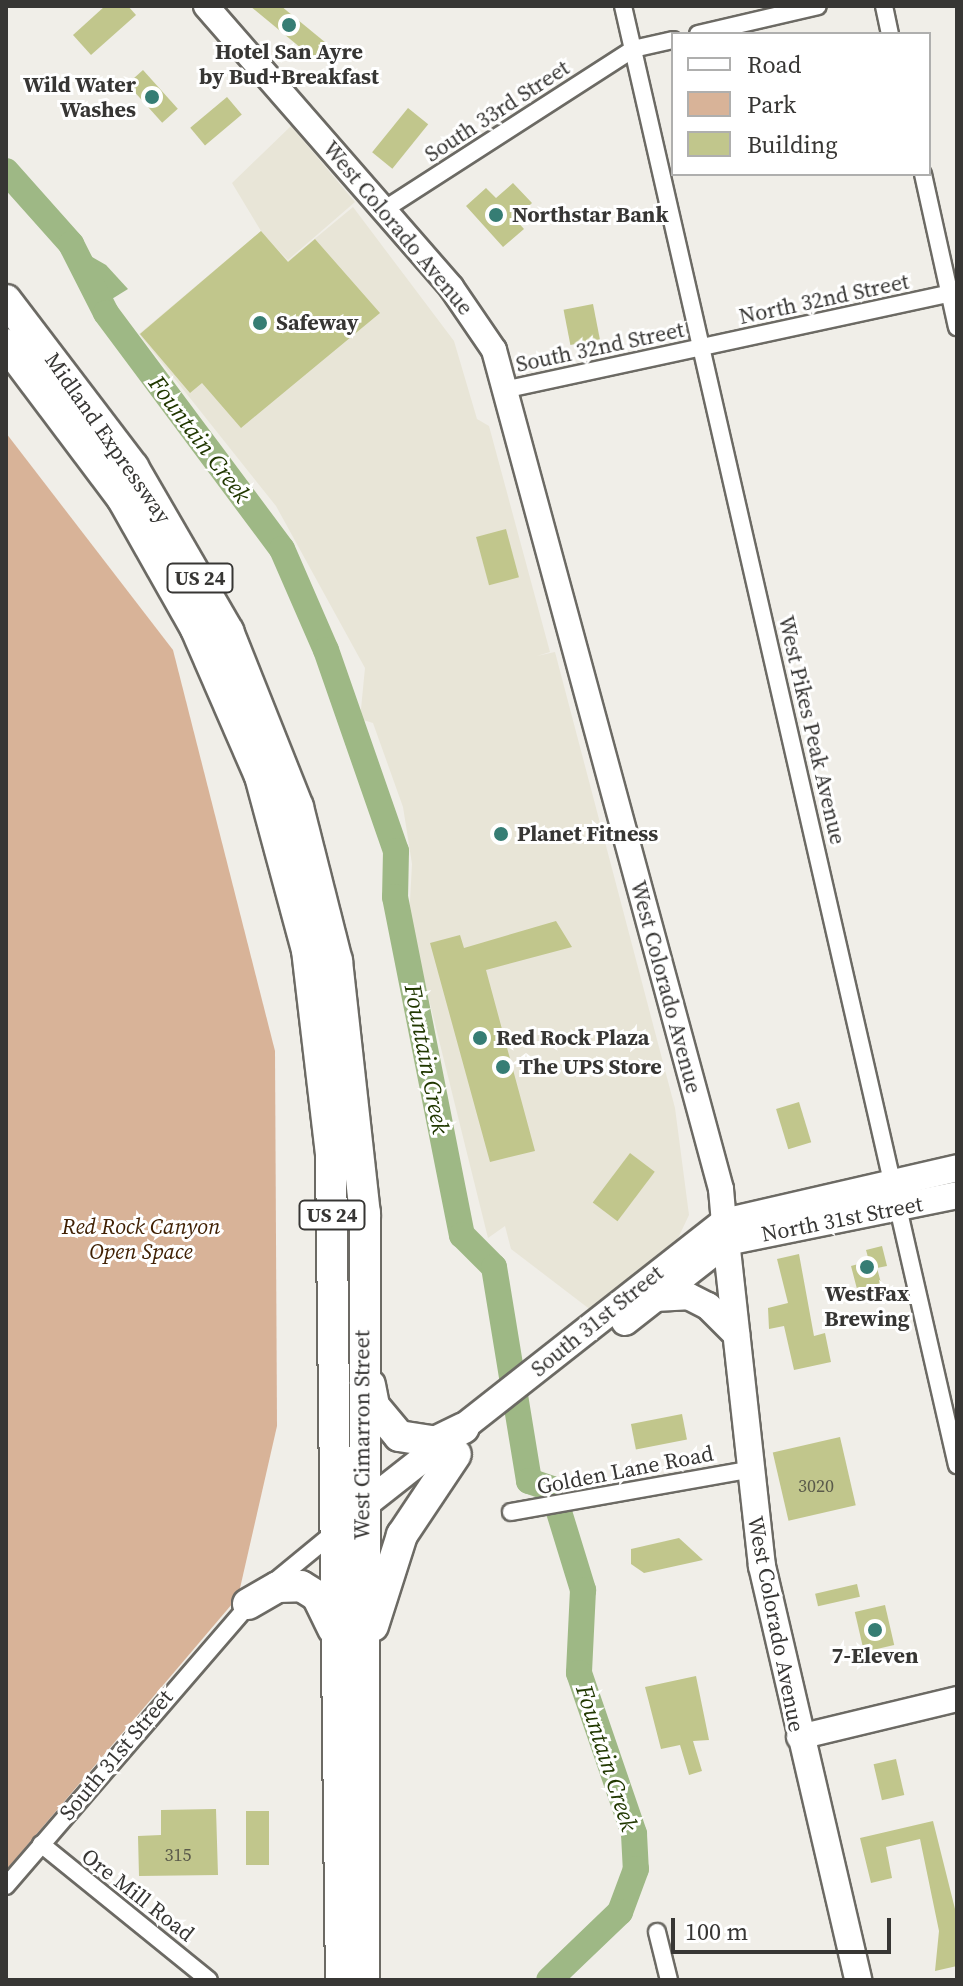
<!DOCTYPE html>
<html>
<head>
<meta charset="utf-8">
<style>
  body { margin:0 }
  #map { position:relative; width:963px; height:1986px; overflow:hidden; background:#f0eee8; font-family:"Source Serif 4",serif }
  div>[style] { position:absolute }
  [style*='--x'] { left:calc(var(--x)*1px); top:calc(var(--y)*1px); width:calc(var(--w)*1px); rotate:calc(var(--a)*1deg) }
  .built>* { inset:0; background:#e8e5d7 }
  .green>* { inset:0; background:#d8b398 }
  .water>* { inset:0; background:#9eb885 }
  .river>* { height:26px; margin:-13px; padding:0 13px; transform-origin:13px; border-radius:13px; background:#9eb885 }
  .building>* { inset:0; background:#c1c68c; transform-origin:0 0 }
  .roads { filter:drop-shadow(2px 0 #6c6a64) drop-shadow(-2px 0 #6c6a64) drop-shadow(0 2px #6c6a64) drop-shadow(0 -2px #6c6a64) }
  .street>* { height:16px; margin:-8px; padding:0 8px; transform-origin:8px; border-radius:8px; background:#fff }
  .secondary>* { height:24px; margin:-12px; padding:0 12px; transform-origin:12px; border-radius:12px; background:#fff }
  .primary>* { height:26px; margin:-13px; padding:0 13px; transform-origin:13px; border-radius:13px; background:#fff }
  .highway>* { height:30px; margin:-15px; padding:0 15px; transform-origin:15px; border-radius:15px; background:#fff }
  .dots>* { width:22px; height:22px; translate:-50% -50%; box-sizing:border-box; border:4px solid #fff; border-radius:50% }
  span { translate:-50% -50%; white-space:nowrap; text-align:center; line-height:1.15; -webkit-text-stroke:6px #fff; paint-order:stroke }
  .number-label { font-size:18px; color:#5a5a4a }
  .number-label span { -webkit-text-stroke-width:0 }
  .shield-label span { padding:2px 6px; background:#fff; border:2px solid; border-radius:6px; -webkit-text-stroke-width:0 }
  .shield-label { font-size:20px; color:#373634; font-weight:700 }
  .poi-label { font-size:22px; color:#373634; font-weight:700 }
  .right { translate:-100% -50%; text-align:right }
  .left { translate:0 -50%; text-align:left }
  .street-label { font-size:22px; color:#373634 }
  .park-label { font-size:22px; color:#402003; font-style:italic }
  .water-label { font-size:24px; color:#213800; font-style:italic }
  .frame { position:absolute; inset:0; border:8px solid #373634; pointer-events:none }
  .legend { position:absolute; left:671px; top:32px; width:260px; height:144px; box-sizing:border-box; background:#fff; border:2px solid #afafae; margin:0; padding:10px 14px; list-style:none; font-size:24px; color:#373634 }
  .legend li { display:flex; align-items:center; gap:16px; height:40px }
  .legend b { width:40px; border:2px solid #afafae }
  .scale { position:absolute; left:671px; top:1918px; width:220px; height:36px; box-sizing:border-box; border:4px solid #373634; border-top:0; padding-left:10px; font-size:24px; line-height:28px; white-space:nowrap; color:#373634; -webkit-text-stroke:6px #fff; paint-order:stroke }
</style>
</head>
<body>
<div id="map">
  <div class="built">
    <i style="clip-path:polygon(291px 126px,355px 202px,288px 260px,276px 248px,288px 261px,353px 207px,454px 341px,477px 419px,489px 426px,550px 652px,537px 656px,555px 652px,675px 1108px,689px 1215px,671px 1253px,596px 1314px,511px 1249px,505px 1226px,488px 1238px,409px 919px,412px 864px,403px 807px,373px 723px,360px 719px,365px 668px,276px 506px,139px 334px,261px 231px,232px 183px)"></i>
  </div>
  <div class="green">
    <i style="clip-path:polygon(6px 433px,173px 650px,275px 1051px,277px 1426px,238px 1597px,6px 1870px)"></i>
  </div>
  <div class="water">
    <i style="clip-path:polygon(78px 249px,106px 265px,128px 289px,94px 310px,77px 281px,70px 255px)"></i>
  </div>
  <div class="river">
    <i style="--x:6;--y:171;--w:98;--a:48.3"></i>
    <i style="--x:71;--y:244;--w:77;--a:63.1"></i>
    <i style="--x:106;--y:313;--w:294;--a:53.3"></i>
    <i style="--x:282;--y:549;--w:110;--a:66.5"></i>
    <i style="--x:326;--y:650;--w:213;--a:70.8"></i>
    <i style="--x:396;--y:851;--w:46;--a:91.2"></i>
    <i style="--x:395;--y:897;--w:345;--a:78.8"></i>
    <i style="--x:462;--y:1235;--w:45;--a:45"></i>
    <i style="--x:494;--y:1267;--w:217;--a:80.7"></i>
    <i style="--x:529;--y:1481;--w:24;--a:19"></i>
    <i style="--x:552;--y:1489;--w:106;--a:72.9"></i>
    <i style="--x:583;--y:1590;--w:83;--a:92.8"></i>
    <i style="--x:579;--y:1673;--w:170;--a:71.1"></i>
    <i style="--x:634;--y:1834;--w:35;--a:87"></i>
    <i style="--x:636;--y:1869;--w:46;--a:110.4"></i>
    <i style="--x:620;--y:1912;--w:98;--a:136.2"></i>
  </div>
  <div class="building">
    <i style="clip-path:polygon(105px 6px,128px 6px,136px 15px,91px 55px,73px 35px)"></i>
    <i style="clip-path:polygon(250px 6px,281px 6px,326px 43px,313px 58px)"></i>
    <i style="left:143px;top:70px;width:52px;height:21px;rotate:48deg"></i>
    <i style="left:227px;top:97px;width:23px;height:48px;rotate:50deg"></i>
    <i style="left:408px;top:108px;width:26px;height:57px;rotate:39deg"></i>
    <i style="clip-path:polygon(513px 183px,532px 203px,515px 219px,524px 229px,503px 247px,466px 206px,486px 188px,496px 198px)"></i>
    <i style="clip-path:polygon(261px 231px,288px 262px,315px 239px,380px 313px,241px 428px,202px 383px,190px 393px,140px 334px)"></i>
    <i style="left:593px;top:304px;width:36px;height:30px;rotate:79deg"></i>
    <i style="left:506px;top:529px;width:50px;height:31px;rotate:75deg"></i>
    <i style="clip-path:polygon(556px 921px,572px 947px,486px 970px,535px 1151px,490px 1162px,430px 943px,460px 935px,464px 948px)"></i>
    <i style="left:799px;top:1102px;width:42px;height:24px;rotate:73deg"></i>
    <i style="left:630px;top:1153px;width:31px;height:62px;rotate:37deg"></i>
    <i style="clip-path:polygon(882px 1246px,887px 1266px,877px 1268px,881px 1283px,857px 1289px,851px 1266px,869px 1261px,866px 1250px)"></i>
    <i style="clip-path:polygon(799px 1254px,814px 1336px,825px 1333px,831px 1362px,794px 1370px,784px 1326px,769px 1329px,768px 1308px,788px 1303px,777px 1259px)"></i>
    <i style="left:682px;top:1414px;width:26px;height:52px;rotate:79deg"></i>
    <i style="left:840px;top:1437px;width:70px;height:69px;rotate:77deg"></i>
    <i style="clip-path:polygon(679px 1538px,703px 1560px,644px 1573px,631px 1564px,631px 1549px)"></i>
    <i style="left:857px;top:1584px;width:13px;height:43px;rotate:77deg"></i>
    <i style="left:885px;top:1605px;width:41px;height:31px;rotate:77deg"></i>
    <i style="clip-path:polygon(696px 1676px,709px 1740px,693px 1741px,702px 1771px,689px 1775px,680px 1745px,661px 1749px,645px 1687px)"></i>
    <i style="left:896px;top:1759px;width:37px;height:23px;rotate:77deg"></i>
    <i style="clip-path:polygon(216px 1809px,218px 1875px,139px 1876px,138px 1836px,161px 1835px,161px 1810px)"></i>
    <i style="left:246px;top:1811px;width:23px;height:54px"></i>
    <i style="clip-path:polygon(933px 1821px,957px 1917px,957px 1966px,935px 1971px,939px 1931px,920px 1839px,886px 1847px,892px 1878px,871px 1883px,860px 1838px)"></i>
  </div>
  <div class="roads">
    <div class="street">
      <i style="--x:623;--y:6;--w:1497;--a:77.11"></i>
      <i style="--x:884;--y:6;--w:29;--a:78"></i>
      <i style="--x:698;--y:34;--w:123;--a:-13.1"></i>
      <i style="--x:923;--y:174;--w:157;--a:77.5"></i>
      <i style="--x:385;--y:209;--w:295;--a:-32.8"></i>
      <i style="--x:633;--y:49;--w:41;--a:-12.7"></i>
      <i style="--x:508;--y:389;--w:459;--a:-12.2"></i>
      <i style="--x:511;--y:1512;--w:240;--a:-10.1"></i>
      <i style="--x:269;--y:1586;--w:87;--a:-39.4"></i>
      <i style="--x:41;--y:1844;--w:216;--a:39"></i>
      <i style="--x:6;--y:1886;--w:376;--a:-49.2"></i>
      <i style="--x:657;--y:1932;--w:49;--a:76"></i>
    </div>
    <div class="secondary">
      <i style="--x:206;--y:6;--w:373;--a:48.9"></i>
      <i style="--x:451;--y:287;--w:76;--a:55.7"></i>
      <i style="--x:494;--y:350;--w:869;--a:74.86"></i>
      <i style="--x:721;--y:1189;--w:33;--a:85"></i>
      <i style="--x:799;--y:1737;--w:163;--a:-13.5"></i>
    </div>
    <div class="primary">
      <i style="--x:724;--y:1222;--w:346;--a:83.7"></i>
      <i style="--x:762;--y:1566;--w:425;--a:76.9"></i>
      <i style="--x:655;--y:1298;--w:33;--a:-3"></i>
      <i style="--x:688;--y:1296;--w:22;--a:27"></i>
      <i style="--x:708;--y:1306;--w:40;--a:45"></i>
      <i style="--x:625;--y:1322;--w:130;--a:-38.1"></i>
      <i style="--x:727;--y:1242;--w:235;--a:-11.5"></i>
      <i style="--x:353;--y:1514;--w:472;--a:-38.2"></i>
      <i style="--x:724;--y:1222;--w:239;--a:-13"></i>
    </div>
    <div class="highway">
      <i style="--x:6;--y:300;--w:210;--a:52.7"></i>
      <i style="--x:133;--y:467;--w:190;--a:59.9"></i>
      <i style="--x:228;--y:631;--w:189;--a:68.3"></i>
      <i style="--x:298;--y:807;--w:159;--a:75.8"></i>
      <i style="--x:337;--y:961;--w:254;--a:83.7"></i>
      <i style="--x:365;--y:1213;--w:767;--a:90.07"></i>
      <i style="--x:6;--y:344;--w:193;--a:53"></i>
      <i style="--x:122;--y:498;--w:150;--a:60.5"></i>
      <i style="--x:196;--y:629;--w:160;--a:66.5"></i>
      <i style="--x:260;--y:776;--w:180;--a:74.9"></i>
      <i style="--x:307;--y:950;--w:206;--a:83.3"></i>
      <i style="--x:331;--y:1155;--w:825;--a:89.31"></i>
      <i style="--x:370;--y:1385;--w:21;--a:79"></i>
      <i style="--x:374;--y:1406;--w:39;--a:50"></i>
      <i style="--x:399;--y:1436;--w:36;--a:9"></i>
      <i style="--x:435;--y:1442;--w:32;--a:-26"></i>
      <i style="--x:248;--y:1604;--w:34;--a:-30"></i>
      <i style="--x:278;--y:1587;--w:23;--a:-2"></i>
      <i style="--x:301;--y:1586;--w:19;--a:32"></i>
      <i style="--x:317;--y:1596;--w:37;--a:64"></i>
      <i style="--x:373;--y:1626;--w:96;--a:-72.3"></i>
      <i style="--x:402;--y:1535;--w:97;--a:-56.3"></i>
    </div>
  </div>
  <div class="dots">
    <i style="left:289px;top:25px;background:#367d74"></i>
    <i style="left:152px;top:97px;background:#367d74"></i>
    <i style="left:496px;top:215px;background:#367d74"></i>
    <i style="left:260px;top:323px;background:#367d74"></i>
    <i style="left:501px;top:834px;background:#367d74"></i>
    <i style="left:480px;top:1038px;background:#367d74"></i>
    <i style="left:503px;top:1067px;background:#367d74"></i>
    <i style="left:867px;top:1267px;background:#367d74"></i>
    <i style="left:875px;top:1630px;background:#367d74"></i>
  </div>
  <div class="number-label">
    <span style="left:816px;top:1486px">3020</span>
    <span style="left:178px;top:1855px">315</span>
  </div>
  <div class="shield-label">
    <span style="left:200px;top:578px">US 24</span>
    <span style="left:332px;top:1215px">US 24</span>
  </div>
  <div class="poi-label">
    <span style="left:289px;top:64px">Hotel San Ayre<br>by Bud+Breakfast</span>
    <span class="right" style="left:136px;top:97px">Wild Water<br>Washes</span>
    <span class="left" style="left:512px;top:215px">Northstar Bank</span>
    <span class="left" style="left:276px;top:323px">Safeway</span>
    <span class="left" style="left:517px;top:834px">Planet Fitness</span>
    <span class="left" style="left:496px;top:1038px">Red Rock Plaza</span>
    <span class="left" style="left:519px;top:1067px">The UPS Store</span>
    <span style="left:867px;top:1306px">WestFax<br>Brewing</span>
    <span style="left:875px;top:1656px">7-Eleven</span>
  </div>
  <div class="street-label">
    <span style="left:497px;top:111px;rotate:-33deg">South 33rd Street</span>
    <span style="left:398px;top:228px;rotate:50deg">West Colorado Avenue</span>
    <span style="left:824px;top:299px;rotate:-12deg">North 32nd Street</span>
    <span style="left:600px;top:347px;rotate:-12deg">South 32nd Street</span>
    <span style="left:108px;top:438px;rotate:55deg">Midland Expressway</span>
    <span style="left:812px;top:730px;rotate:77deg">West Pikes Peak Avenue</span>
    <span style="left:666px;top:987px;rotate:75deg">West Colorado Avenue</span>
    <span style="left:842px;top:1219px;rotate:-11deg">North 31st Street</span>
    <span style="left:597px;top:1321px;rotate:-39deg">South 31st Street</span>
    <span style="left:362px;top:1435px;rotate:-90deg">West Cimarron Street</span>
    <span style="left:625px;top:1470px;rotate:-11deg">Golden Lane Road</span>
    <span style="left:776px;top:1624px;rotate:79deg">West Colorado Avenue</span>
    <span style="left:116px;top:1755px;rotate:-50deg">South 31st Street</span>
    <span style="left:138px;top:1895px;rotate:38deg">Ore Mill Road</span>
  </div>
  <div class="park-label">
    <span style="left:141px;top:1239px">Red Rock Canyon<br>Open Space</span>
  </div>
  <div class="water-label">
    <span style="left:200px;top:439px;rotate:53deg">Fountain Creek</span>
    <span style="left:427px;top:1059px;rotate:79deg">Fountain Creek</span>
    <span style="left:607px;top:1758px;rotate:72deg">Fountain Creek</span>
  </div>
  <div class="frame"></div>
  <ul class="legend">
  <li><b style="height:10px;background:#fff"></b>Road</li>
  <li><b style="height:22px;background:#d8b398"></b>Park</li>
  <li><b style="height:22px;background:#c1c68c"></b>Building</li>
  </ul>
  <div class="scale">100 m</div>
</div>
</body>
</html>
